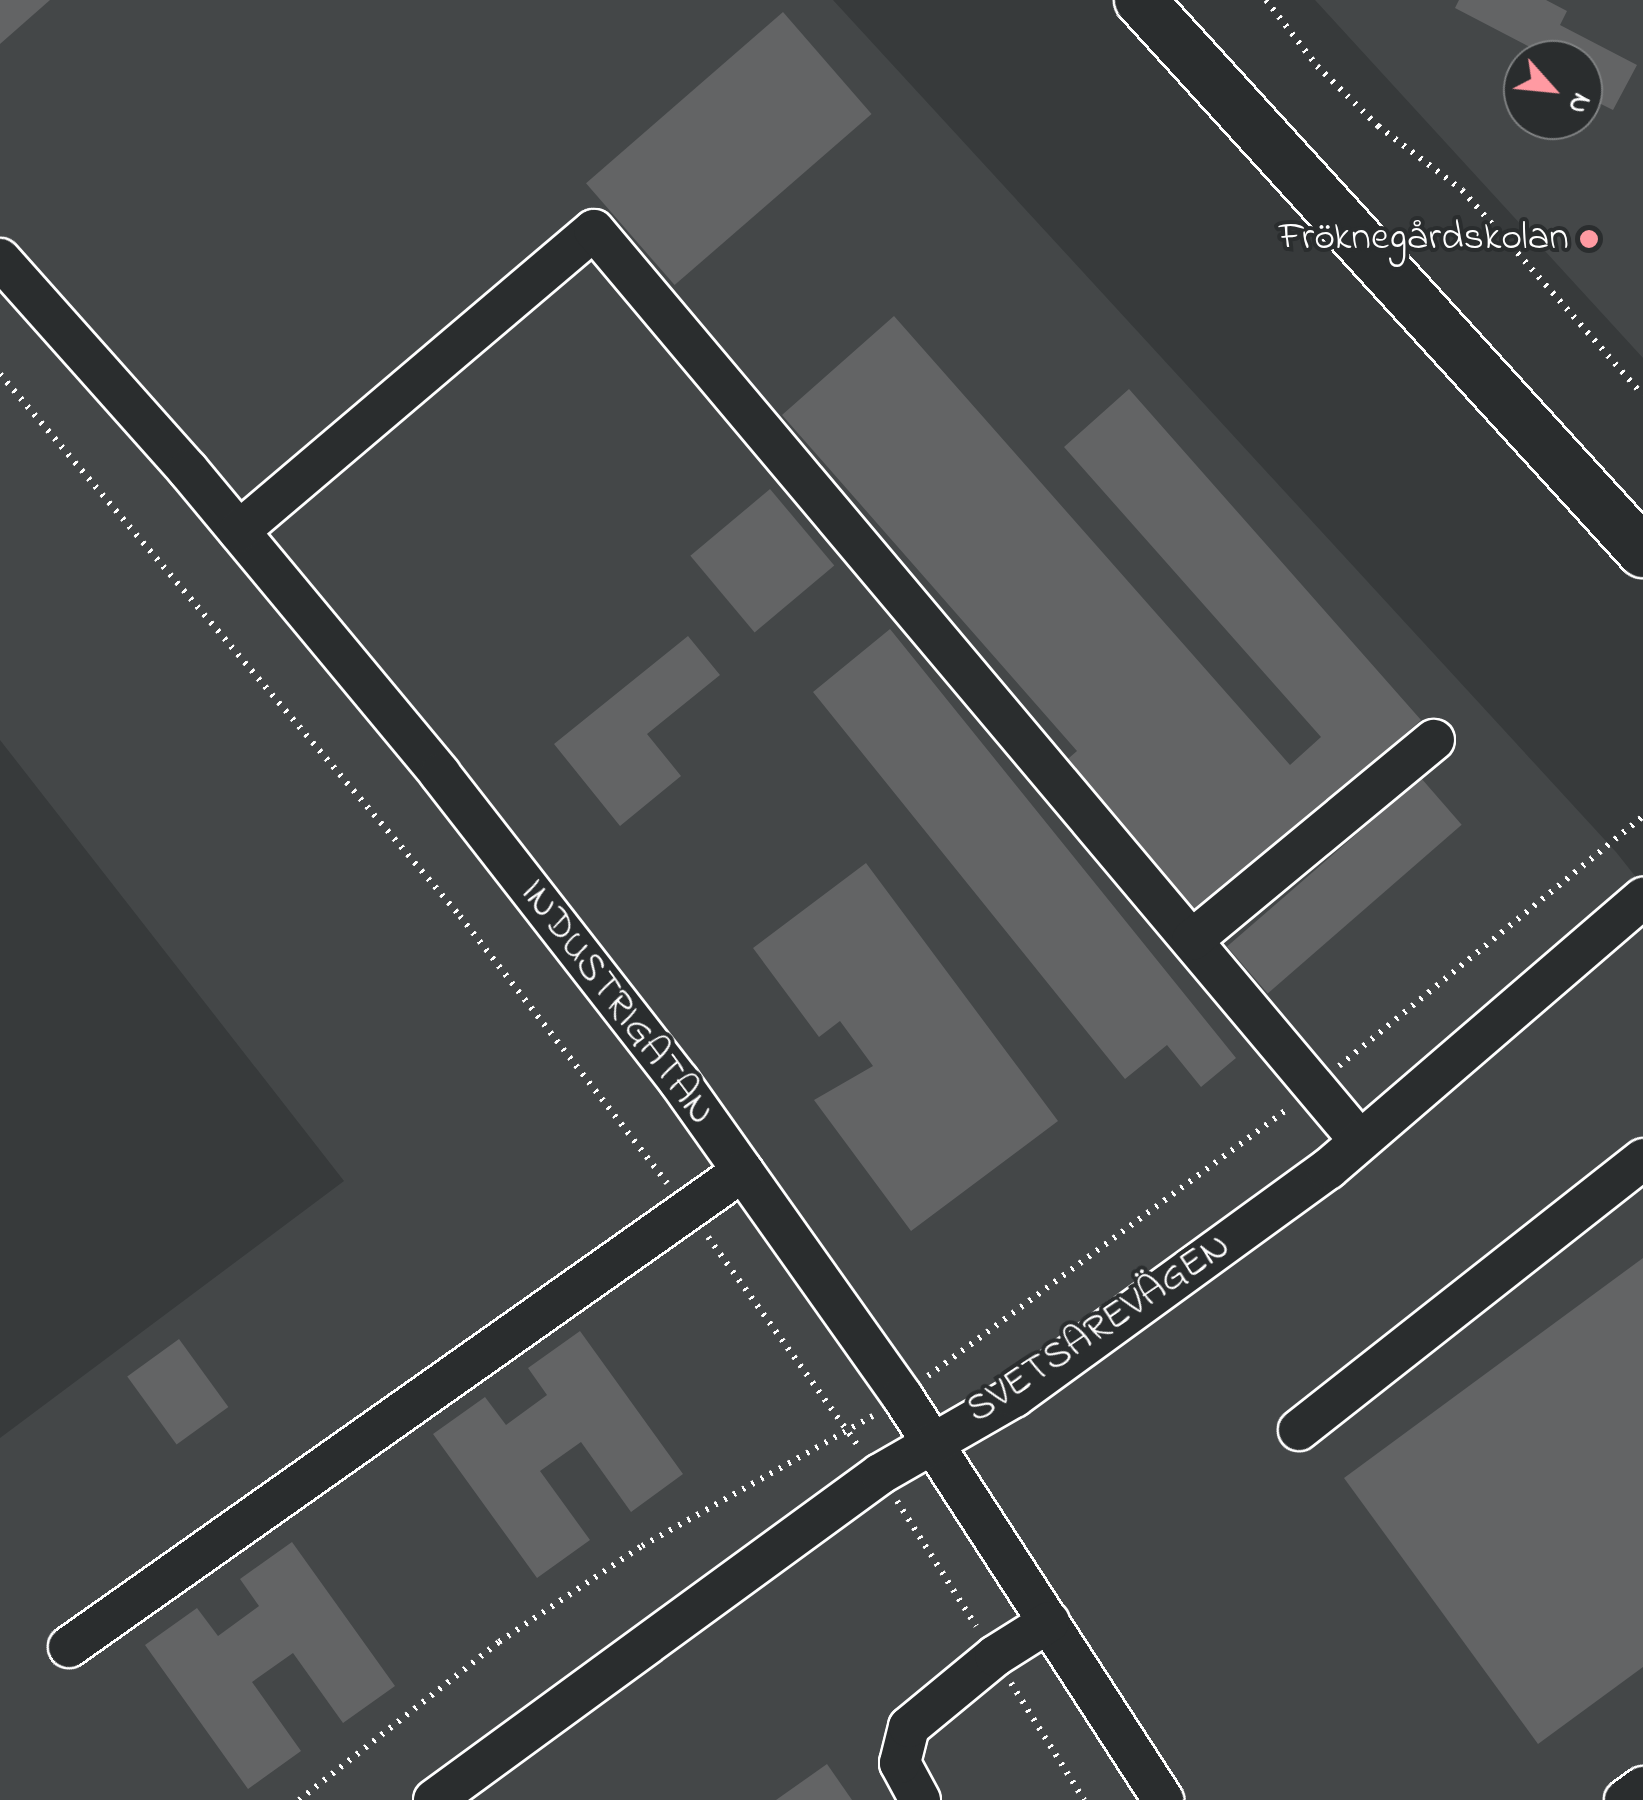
<!DOCTYPE html>
<html>
<head>
<meta charset="utf-8">
<style>
  body { margin:0 }
  #map { position:relative; width:1643px; height:1800px; overflow:hidden; background:#373a3b; font-family:"Indie Flower",sans-serif }
  div>[style] { position:absolute }
  [style*='--x'] { left:calc(var(--x)*1px); top:calc(var(--y)*1px); width:calc(var(--w)*1px); rotate:calc(var(--a)*1deg) }
  .built>* { inset:0; background:#444748 }
  .building>* { inset:0; background:#636465; transform-origin:0 0 }
  .path>* { height:6px; margin-top:-3px; transform-origin:0; background:repeating-linear-gradient(90deg,#fff 0 2.5px,transparent 0 10.5px) }
  .roads { filter:drop-shadow(2px 0 #fff) drop-shadow(-2px 0 #fff) drop-shadow(0 2px #fff) drop-shadow(0 -2px #fff) }
  .minor>* { height:40px; margin:-20px; padding:0 20px; transform-origin:20px; border-radius:20px; background:#2a2d2e }
  .major>* { height:50px; margin:-25px; padding:0 25px; transform-origin:25px; border-radius:25px; background:#2a2d2e }
  .dots>* { width:28px; height:28px; translate:-50% -50%; box-sizing:border-box; border:5px solid #2a2d2e; border-radius:50% }
  span { translate:-50% -50%; white-space:nowrap; text-align:center; line-height:1.15; -webkit-text-stroke:8px #2a2d2e; paint-order:stroke }
  .poi-label { font-size:40px; color:#fff }
  .right { translate:-100% -50%; text-align:right }
  .street-label { font-size:40px; color:#fff }
  .north { position:absolute; left:1503px; top:40px; width:100px; height:100px; box-sizing:border-box; background:#2a2d2e; border:2px solid #7f8182; border-radius:50%; rotate:117deg; font-size:28px; font-weight:700; line-height:40px; text-align:center; color:#fff }
  .north::after { content:''; display:block; margin:auto; width:35px; height:45px; background:#ff9aa2; clip-path:polygon(50% 0,100% 100%,50% 72%,0 100%) }
</style>
</head>
<body>
<div id="map">
  <div class="built">
    <i style="clip-path:polygon(0 0,833px 0,1616px 852px,1643px 886px,1643px 1800px,0 1800px,0 1438px,344px 1181px,0 740px)"></i>
    <i style="clip-path:polygon(evenodd,1315px 0,1643px 0,1643px 358px,1315px 0,1523px 60px,1583px 60px,1583px 120px,1523px 120px,1523px 60px)"></i>
  </div>
  <div class="building">
    <i style="clip-path:polygon(0 0,50px 0,0 44px)"></i>
    <i style="clip-path:polygon(1459px 0,1546px 0,1567px 11px,1560px 25px,1637px 65px,1613px 110px,1583px 95px,1583px 60px,1542px 60px,1545px 55px,1455px 8px)"></i>
    <i style="left:783px;top:12px;width:135px;height:261px;rotate:49deg"></i>
    <i style="clip-path:polygon(894px 316px,1290px 765px,1321px 737px,1064px 447px,1129px 389px,1421px 720px,1197px 917px,1062px 764px,1077px 751px,782px 415px)"></i>
    <i style="left:770px;top:489px;width:100px;height:104px;rotate:50deg"></i>
    <i style="clip-path:polygon(890px 629px,1236px 1058px,1201px 1087px,1167px 1045px,1125px 1079px,813px 692px)"></i>
    <i style="clip-path:polygon(688px 636px,720px 675px,647px 734px,681px 776px,620px 826px,554px 744px)"></i>
    <i style="left:1421px;top:778px;width:62px;height:257px;rotate:49deg"></i>
    <i style="clip-path:polygon(866px 863px,1058px 1121px,911px 1231px,814px 1100px,873px 1066px,840px 1021px,819px 1037px,753px 948px)"></i>
    <i style="clip-path:polygon(1643px 1258px,1643px 1667px,1538px 1744px,1344px 1478px)"></i>
    <i style="clip-path:polygon(580px 1331px,683px 1474px,631px 1512px,581px 1442px,540px 1471px,590px 1540px,537px 1578px,433px 1434px,485px 1397px,506px 1425px,547px 1395px,528px 1368px)"></i>
    <i style="left:179px;top:1339px;width:84px;height:64px;rotate:54deg"></i>
    <i style="clip-path:polygon(292px 1542px,395px 1686px,343px 1723px,293px 1653px,252px 1682px,301px 1751px,248px 1789px,145px 1645px,197px 1608px,218px 1636px,259px 1606px,240px 1579px)"></i>
    <i style="clip-path:polygon(827px 1764px,852px 1800px,776px 1800px)"></i>
  </div>
  <div class="path">
    <i style="--x:1266;--y:0;--w:83;--a:52.3"></i>
    <i style="--x:1317;--y:66;--w:86;--a:44.5"></i>
    <i style="--x:1378;--y:126;--w:106;--a:37.3"></i>
    <i style="--x:1462;--y:190;--w:273;--a:48.6"></i>
    <i style="--x:0;--y:374;--w:711;--a:49.68"></i>
    <i style="--x:460;--y:916;--w:338;--a:52.2"></i>
    <i style="--x:1339;--y:1066;--w:394;--a:-39.4"></i>
    <i style="--x:708;--y:1237;--w:257;--a:54.3"></i>
    <i style="--x:928;--y:1376;--w:447;--a:-36.6"></i>
    <i style="--x:897;--y:1501;--w:148;--a:57.7"></i>
    <i style="--x:1011;--y:1683;--w:138;--a:58"></i>
    <i style="--x:299;--y:1800;--w:255;--a:-38.3"></i>
    <i style="--x:499;--y:1642;--w:172;--a:-33.9"></i>
    <i style="--x:642;--y:1546;--w:265;--a:-29.4"></i>
  </div>
  <div class="roads">
    <div class="minor">
      <i style="--x:0;--y:259;--w:283;--a:48.3"></i>
      <i style="--x:188;--y:470;--w:395;--a:50.3"></i>
      <i style="--x:440;--y:774;--w:389;--a:52.1"></i>
      <i style="--x:679;--y:1081;--w:386;--a:54.7"></i>
      <i style="--x:902;--y:1396;--w:481;--a:57.1"></i>
      <i style="--x:239;--y:531;--w:465;--a:-40.3"></i>
      <i style="--x:594;--y:230;--w:1190;--a:49.94"></i>
      <i style="--x:1192;--y:940;--w:314;--a:-39.6"></i>
      <i style="--x:1299;--y:1430;--w:438;--a:-38.2"></i>
      <i style="--x:69;--y:1647;--w:825;--a:-35.23"></i>
      <i style="--x:434;--y:1800;--w:552;--a:-36.16"></i>
      <i style="--x:880;--y:1474;--w:155;--a:-29.9"></i>
      <i style="--x:1014;--y:1397;--w:388;--a:-36"></i>
      <i style="--x:1328;--y:1169;--w:416;--a:-40.7"></i>
      <i style="--x:920;--y:1800;--w:42;--a:-118.4"></i>
      <i style="--x:900;--y:1763;--w:37;--a:-76"></i>
      <i style="--x:909;--y:1727;--w:112;--a:-39.5"></i>
      <i style="--x:995;--y:1656;--w:64;--a:-32.2"></i>
      <i style="--x:1625;--y:1800;--w:22;--a:-36"></i>
    </div>
    <div class="major">
      <i style="--x:1140;--y:0;--w:747;--a:47.66"></i>
    </div>
  </div>
  <div class="dots">
    <i style="left:1589px;top:239px;background:#ff9aa2"></i>
  </div>
  <div class="poi-label">
    <span class="right" style="left:1569px;top:239px">Fröknegårdskolan</span>
  </div>
  <div class="street-label">
    <span style="left:616px;top:1003px;rotate:53deg">INDUSTRIGATAN</span>
    <span style="left:1099px;top:1329px;rotate:-34deg">SVETSAREVÄGEN</span>
  </div>
  <div class="north">N</div>
</div>
</body>
</html>
